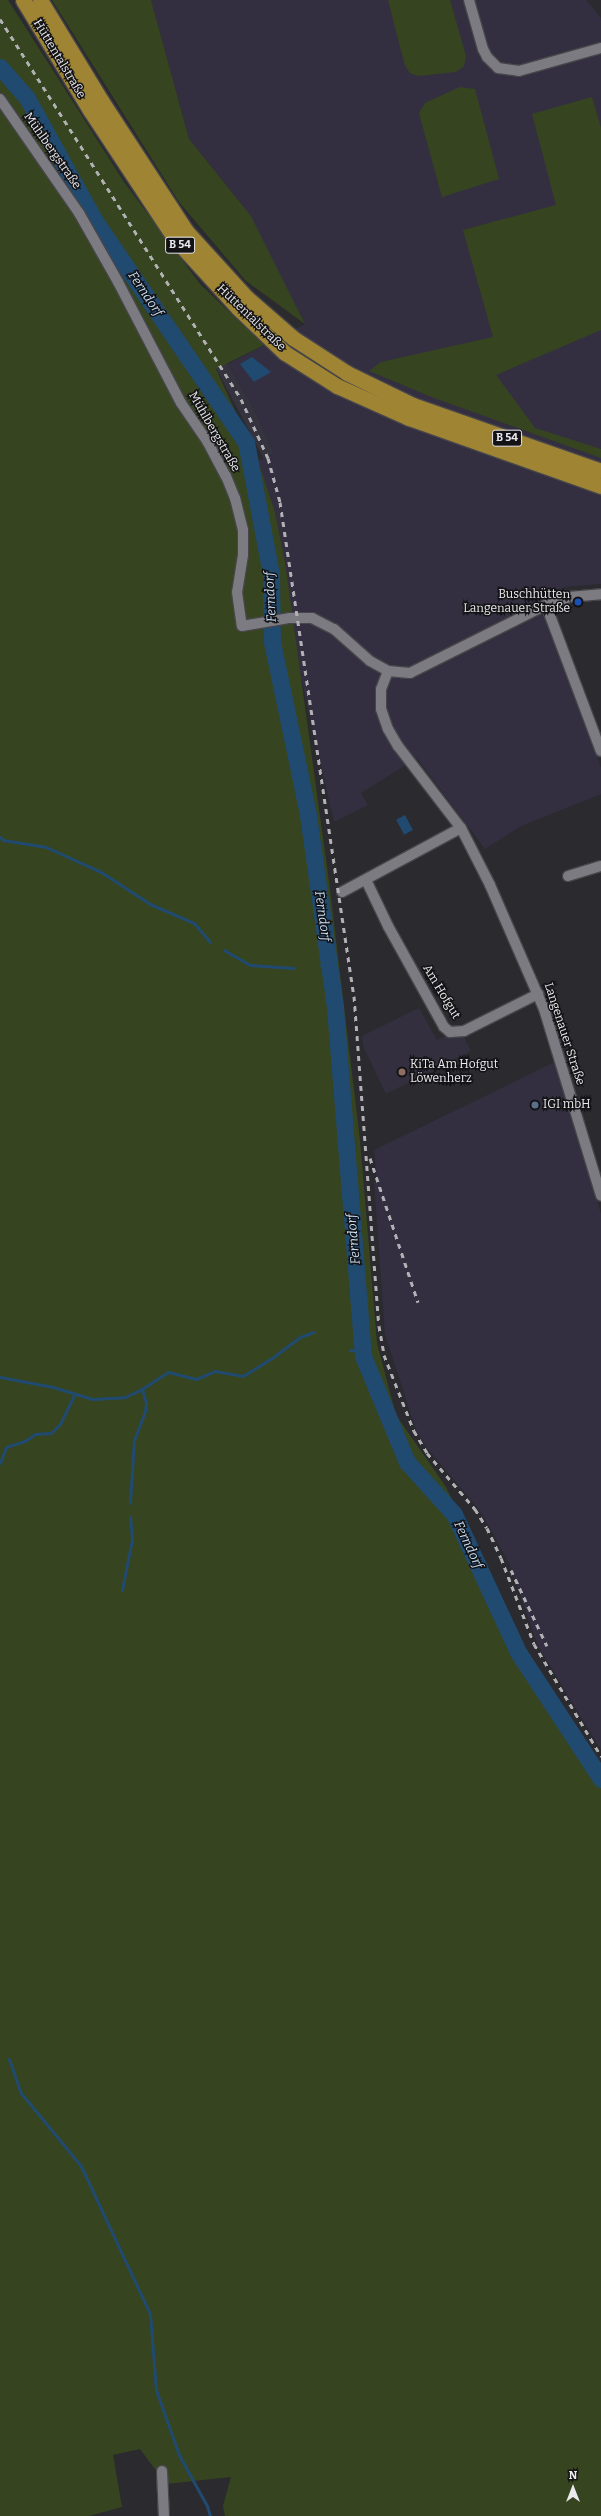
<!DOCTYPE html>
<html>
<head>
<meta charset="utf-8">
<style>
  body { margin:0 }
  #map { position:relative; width:601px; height:2516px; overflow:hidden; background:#2a2a2f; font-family:Bitter,serif }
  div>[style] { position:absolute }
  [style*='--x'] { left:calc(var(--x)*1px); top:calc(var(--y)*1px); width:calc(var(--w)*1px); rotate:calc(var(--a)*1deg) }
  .built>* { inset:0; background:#34333e }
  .industrial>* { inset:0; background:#332f40 }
  .education>* { inset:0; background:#342f3f }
  .green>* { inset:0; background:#36451f }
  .water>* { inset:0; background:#214a71; transform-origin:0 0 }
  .stream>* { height:3px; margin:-1.5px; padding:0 1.5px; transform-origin:1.5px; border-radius:1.5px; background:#214a71 }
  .river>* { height:17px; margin:-8.5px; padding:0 8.5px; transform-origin:8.5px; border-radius:8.5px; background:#214a71 }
  .roads { filter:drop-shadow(1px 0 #47464a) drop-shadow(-1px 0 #47464a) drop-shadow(0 1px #47464a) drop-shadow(0 -1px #47464a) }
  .minor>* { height:10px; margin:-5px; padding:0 5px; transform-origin:5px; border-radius:5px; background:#7c7b82 }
  .highway>* { height:15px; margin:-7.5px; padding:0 7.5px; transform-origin:7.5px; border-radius:7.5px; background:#9f8433 }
  .rail>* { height:3px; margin-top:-1.5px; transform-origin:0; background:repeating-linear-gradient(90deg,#b2b1b5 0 5px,transparent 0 10px) }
  .dots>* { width:11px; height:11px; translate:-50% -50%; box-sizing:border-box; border:2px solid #131315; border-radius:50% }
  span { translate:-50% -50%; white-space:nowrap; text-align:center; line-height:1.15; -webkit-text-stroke:3px #131315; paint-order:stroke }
  .shield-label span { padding:1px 3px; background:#131315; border:1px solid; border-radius:3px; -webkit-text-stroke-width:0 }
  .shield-label { font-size:11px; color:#eae9ed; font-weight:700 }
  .street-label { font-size:12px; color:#eae9ed }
  .poi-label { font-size:12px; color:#eae9ed }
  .right { translate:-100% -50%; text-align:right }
  .left { translate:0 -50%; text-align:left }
  .water-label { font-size:13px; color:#c6dff9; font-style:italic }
  .north { position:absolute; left:553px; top:2468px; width:40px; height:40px; -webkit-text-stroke:3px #131315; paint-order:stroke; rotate:0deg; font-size:11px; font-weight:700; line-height:16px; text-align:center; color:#eae9ed }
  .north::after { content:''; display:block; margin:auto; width:14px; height:18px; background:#eae9ed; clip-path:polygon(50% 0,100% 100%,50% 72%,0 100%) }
</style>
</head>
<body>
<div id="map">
  <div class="built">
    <i style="clip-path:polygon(0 6px,228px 364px,253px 407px,274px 453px,264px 459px,217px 370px,20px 62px)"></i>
  </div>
  <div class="industrial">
    <i style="clip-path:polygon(151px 0,586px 0,601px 18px,601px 584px,563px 587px,547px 610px,601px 768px,601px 794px,521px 826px,485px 849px,417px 758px,361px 793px,368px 805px,334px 822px,297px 660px,285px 562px,275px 512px,258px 461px,274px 453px,253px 407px,228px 364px,305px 324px,251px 216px,189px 139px)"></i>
    <i style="clip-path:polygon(555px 1062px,601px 1214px,601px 1750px,538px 1646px,509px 1563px,481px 1512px,427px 1448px,416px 1430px,385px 1334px,374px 1182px,377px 1181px,374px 1150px)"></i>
  </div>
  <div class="education">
    <i style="clip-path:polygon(419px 1008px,437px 1040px,445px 1036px,452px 1038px,464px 1037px,471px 1051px,386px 1094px,363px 1046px,362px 1036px)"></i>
  </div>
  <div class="green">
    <i style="clip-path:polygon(0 0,8px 0,124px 182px,200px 284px,264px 345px,216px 369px,258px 461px,275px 512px,285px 562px,329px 881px,360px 1140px,377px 1343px,396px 1415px,446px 1487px,525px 1647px,601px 1766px,601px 2516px,225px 2516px,223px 2506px,231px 2477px,166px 2484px,140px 2449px,113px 2455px,122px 2507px,89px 2516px,0 2516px)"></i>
    <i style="clip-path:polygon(52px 0,151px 0,189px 139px,251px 216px,305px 324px,246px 281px,179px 202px)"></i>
    <i style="clip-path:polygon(388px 0,450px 0,466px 56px,464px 66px,456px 72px,418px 76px,410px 73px,405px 66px)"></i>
    <i style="clip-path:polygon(460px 87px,475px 89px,499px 179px,442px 197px,419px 113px,425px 103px)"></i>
    <i style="clip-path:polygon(592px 97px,601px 128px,601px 330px,496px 375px,535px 428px,601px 449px,601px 458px,434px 398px,369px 371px,381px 362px,493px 337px,463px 230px,556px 205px,532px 114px)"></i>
  </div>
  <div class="water">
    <i style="clip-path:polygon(252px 357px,271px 372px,254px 382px,240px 364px)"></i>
    <i style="left:405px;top:815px;width:17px;height:10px;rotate:62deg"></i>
  </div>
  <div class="stream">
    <i style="--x:0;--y:837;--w:4;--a:45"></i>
    <i style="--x:3;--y:840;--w:44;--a:9.2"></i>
    <i style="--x:46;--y:847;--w:60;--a:24.4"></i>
    <i style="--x:101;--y:872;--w:59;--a:33.1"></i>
    <i style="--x:150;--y:904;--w:48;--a:23.4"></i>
    <i style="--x:194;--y:923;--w:25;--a:50"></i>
    <i style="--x:224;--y:950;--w:30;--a:30"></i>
    <i style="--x:250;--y:965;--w:44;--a:3.9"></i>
    <i style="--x:321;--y:965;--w:8;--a:0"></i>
    <i style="--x:350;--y:1350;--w:13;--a:4"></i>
    <i style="--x:0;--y:1377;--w:54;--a:10.7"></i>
    <i style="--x:53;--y:1387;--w:41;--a:17.1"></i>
    <i style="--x:92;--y:1399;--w:33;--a:-3"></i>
    <i style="--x:125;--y:1397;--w:19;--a:-25"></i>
    <i style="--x:142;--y:1389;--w:31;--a:-33"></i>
    <i style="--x:168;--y:1372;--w:29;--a:14"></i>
    <i style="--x:196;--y:1379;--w:21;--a:-23"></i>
    <i style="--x:215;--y:1371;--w:28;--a:10"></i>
    <i style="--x:243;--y:1376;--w:39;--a:-32"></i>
    <i style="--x:276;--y:1355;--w:30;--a:-37"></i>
    <i style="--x:300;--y:1337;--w:15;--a:-20"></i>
    <i style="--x:0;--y:1463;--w:17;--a:-69"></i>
    <i style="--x:6;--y:1447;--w:20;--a:-18"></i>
    <i style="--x:25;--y:1441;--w:12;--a:-35"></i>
    <i style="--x:35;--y:1434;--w:16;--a:-4"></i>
    <i style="--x:51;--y:1433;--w:13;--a:-45"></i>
    <i style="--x:60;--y:1424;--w:32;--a:-64"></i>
    <i style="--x:130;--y:1503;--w:63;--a:-86.4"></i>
    <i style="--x:134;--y:1440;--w:31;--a:-69"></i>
    <i style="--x:145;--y:1411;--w:8;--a:-83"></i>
    <i style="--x:146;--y:1403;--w:15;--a:-106"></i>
    <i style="--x:122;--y:1590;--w:52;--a:-78.9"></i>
    <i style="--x:132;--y:1539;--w:22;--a:-95"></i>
    <i style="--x:9;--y:2059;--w:36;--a:71"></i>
    <i style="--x:21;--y:2093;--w:94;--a:50.6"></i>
    <i style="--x:81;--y:2166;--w:163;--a:65"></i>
    <i style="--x:150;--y:2314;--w:76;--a:85.5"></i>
    <i style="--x:156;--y:2390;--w:69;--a:70.5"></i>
    <i style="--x:179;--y:2455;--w:58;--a:61.2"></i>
    <i style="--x:207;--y:2506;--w:10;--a:73"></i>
  </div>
  <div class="river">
    <i style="--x:0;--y:67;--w:41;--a:48.9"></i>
    <i style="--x:27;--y:98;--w:141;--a:61.1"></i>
    <i style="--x:95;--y:221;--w:268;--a:55.7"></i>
    <i style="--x:246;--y:442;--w:134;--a:79.3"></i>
    <i style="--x:271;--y:574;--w:68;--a:89.2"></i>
    <i style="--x:272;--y:642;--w:177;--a:78.2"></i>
    <i style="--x:308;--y:815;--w:195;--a:82"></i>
    <i style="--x:335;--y:1008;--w:349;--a:85.4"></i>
    <i style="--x:363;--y:1356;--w:115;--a:67.5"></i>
    <i style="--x:407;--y:1462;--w:70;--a:47.9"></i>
    <i style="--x:454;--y:1514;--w:152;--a:65.1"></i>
    <i style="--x:518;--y:1652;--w:152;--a:56.8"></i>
  </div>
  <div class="roads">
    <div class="minor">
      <i style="--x:469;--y:0;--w:51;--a:74.1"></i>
      <i style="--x:483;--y:49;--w:9;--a:63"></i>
      <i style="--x:487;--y:57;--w:16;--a:45"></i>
      <i style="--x:498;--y:68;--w:21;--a:8"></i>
      <i style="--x:519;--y:71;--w:85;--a:-15.7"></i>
      <i style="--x:0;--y:99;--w:139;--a:55.3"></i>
      <i style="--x:79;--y:213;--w:79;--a:60.5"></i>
      <i style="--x:118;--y:282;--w:136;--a:62.5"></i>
      <i style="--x:181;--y:403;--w:46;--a:55.6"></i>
      <i style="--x:207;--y:441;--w:40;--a:62"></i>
      <i style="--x:226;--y:476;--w:24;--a:68"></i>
      <i style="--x:235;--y:498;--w:33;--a:76"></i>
      <i style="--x:243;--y:530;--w:25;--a:90"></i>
      <i style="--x:243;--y:555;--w:37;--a:99"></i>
      <i style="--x:237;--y:592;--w:34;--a:82"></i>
      <i style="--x:242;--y:626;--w:49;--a:-9.5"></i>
      <i style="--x:290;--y:618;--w:22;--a:0"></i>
      <i style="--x:312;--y:618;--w:25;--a:27"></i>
      <i style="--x:334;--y:629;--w:48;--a:41.6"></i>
      <i style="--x:370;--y:661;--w:21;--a:29"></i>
      <i style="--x:388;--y:671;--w:22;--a:5"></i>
      <i style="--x:410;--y:673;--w:152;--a:-26.6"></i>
      <i style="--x:546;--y:605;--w:24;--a:-19"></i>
      <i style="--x:569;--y:597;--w:32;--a:-5"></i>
      <i style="--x:546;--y:605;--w:156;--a:69.4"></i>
      <i style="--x:388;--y:671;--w:19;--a:111"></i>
      <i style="--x:381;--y:689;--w:20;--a:90"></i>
      <i style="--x:381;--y:709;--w:21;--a:71"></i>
      <i style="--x:388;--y:729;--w:20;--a:60"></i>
      <i style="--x:398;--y:746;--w:103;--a:52.5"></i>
      <i style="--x:461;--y:828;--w:64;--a:63"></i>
      <i style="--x:490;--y:885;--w:135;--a:66.5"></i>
      <i style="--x:544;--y:1009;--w:195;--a:73"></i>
      <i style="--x:568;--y:876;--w:34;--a:-17"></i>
      <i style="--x:366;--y:880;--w:51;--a:64.4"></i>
      <i style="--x:388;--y:926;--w:115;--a:61"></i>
      <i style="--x:444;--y:1027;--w:8;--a:40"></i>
      <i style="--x:450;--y:1032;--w:14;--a:-4"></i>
      <i style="--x:464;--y:1031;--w:83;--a:-26.6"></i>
      <i style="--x:342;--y:892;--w:135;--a:-28.3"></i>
      <i style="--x:162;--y:2471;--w:45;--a:87.5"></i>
    </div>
    <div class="highway">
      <i style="--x:23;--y:0;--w:129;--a:58.7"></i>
      <i style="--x:90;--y:110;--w:154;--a:56.6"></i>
      <i style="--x:175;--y:239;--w:93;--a:47.6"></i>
      <i style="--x:238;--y:308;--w:65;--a:43.8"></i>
      <i style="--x:285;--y:353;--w:62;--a:32.4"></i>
      <i style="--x:337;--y:386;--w:79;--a:24"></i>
      <i style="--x:409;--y:418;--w:204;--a:19.5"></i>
      <i style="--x:40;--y:0;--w:119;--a:58.7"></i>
      <i style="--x:102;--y:102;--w:154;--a:56.9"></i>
      <i style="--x:186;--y:231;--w:91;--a:47.7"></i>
      <i style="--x:247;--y:298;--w:61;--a:41"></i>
      <i style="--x:293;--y:338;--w:64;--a:32.9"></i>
      <i style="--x:347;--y:373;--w:73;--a:25.9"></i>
      <i style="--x:413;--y:405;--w:199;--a:19.3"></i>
    </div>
  </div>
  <div class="rail">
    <i style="--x:0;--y:19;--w:450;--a:57.6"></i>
    <i style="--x:241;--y:399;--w:65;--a:65.4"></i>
    <i style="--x:268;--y:458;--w:46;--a:74.7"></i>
    <i style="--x:280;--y:502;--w:500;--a:81.5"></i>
    <i style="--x:354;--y:996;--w:331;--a:85.7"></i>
    <i style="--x:379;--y:1326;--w:29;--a:80"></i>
    <i style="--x:384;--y:1355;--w:82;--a:68.5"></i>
    <i style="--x:414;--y:1431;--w:26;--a:59"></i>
    <i style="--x:427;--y:1453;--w:74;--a:49.4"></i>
    <i style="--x:475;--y:1509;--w:22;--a:58"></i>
    <i style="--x:487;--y:1528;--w:33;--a:65"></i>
    <i style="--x:501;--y:1558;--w:92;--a:69"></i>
    <i style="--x:534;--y:1644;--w:131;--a:59.1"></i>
    <i style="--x:370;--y:1158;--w:152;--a:71.6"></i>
    <i style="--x:511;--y:1570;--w:84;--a:64.7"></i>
  </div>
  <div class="dots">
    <i style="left:578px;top:602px;background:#1a4fb4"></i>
    <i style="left:402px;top:1072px;background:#8d6e63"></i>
    <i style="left:535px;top:1105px;background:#5c6f8a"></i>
  </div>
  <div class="shield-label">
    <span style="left:180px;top:245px">B 54</span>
    <span style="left:507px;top:438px">B 54</span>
  </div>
  <div class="street-label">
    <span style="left:59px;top:59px;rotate:59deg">Hüttentalstraße</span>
    <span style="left:52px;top:151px;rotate:55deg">Mühlbergstraße</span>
    <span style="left:251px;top:318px;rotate:44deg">Hüttentalstraße</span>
    <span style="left:214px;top:432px;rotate:60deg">Mühlbergstraße</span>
    <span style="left:441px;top:992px;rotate:59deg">Am Hofgut</span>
    <span style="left:564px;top:1034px;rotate:72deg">Langenauer Straße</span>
  </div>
  <div class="poi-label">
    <span class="right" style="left:570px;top:602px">Buschhütten<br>Langenauer Straße</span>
    <span class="left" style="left:410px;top:1072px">KiTa Am Hofgut<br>Löwenherz</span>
    <span class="left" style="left:543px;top:1105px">IGI mbH</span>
  </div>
  <div class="water-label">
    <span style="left:145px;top:294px;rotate:56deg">Ferndorf</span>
    <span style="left:271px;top:597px;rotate:-93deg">Ferndorf</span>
    <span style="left:322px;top:916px;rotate:82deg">Ferndorf</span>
    <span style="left:354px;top:1239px;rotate:-95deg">Ferndorf</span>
    <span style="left:468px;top:1545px;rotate:65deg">Ferndorf</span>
  </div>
  <div class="north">N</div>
</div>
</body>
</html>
